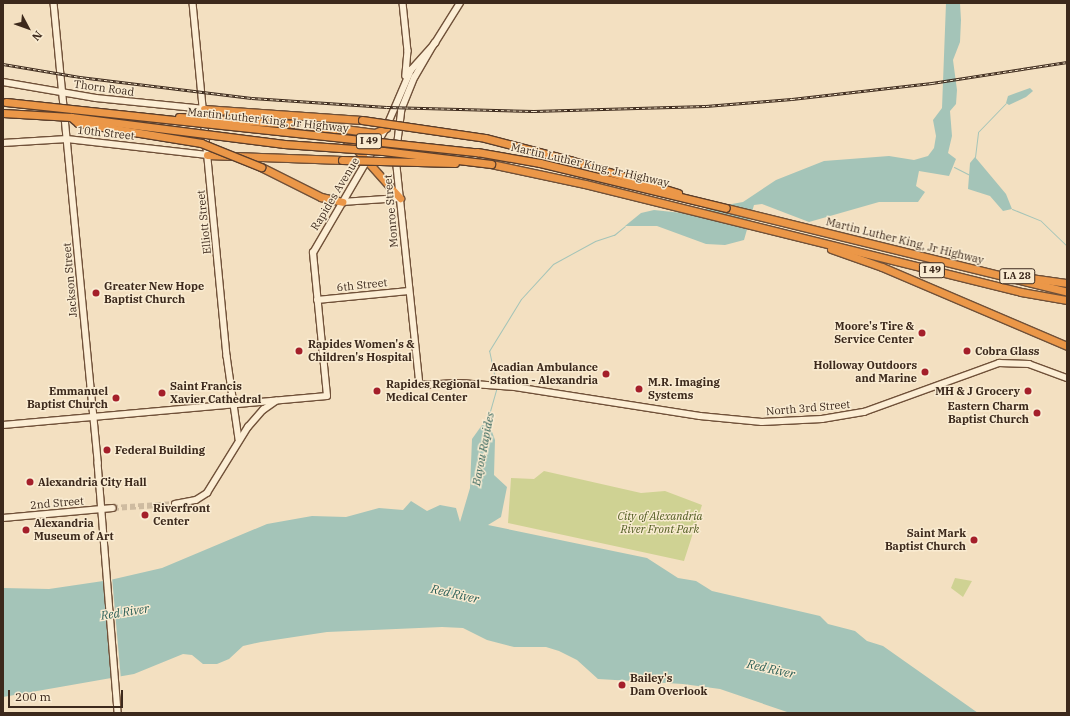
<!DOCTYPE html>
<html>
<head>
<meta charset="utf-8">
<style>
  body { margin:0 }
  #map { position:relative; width:1070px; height:716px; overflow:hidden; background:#f3e0c1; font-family:"IBM Plex Serif",serif }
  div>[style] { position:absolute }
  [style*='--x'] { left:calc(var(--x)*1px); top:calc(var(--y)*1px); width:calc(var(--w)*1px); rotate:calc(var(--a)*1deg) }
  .green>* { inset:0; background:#cfd293 }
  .water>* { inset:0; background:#a4c4b8 }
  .pier>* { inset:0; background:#f3e0c1; transform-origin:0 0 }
  .stream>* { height:1px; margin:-0.5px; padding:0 0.5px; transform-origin:0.5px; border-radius:0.5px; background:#a4c4b8 }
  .secondary-tunnel>* { height:5.5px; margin-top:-2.75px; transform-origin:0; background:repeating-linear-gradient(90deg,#cebba0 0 5.5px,transparent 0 8.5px) }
  .roads { filter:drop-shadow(1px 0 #705139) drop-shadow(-1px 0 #705139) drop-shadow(0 1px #705139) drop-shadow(0 -1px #705139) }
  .secondary>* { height:5.5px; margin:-2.75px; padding:0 2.75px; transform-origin:2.75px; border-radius:2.75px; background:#fceed5 }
  .highway>* { height:7px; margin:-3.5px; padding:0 3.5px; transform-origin:3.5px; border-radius:3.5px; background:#eb9748 }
  .rail>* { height:2.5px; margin-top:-1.25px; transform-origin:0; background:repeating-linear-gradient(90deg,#f9ebd1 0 3px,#3c291c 0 6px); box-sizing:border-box; border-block:1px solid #3c291c }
  .bridges { filter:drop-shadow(1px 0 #5b3e2b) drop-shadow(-1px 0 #5b3e2b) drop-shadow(0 1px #5b3e2b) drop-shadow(0 -1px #5b3e2b) }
  .highway-bridge>* { height:7px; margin:-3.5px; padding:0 3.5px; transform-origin:3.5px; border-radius:3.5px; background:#eb9748 }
  .dots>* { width:11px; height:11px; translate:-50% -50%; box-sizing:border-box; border:2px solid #f9ebd1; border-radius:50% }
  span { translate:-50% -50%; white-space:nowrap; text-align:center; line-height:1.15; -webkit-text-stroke:3px #f9ebd1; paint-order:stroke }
  .shield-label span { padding:1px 3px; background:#f9ebd1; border:1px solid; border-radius:3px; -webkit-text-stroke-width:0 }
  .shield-label { font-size:10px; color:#3c291c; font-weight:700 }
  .street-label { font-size:11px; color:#3c291c }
  .poi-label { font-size:11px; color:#3c291c; font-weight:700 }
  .left { translate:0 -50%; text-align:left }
  .right { translate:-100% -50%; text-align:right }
  .park-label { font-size:11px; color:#505b20; font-style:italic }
  .water-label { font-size:12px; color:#2a5e56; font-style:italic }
  .frame { position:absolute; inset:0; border:4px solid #3c291c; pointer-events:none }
  .north { position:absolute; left:8px; top:8px; width:40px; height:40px; -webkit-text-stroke:3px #f9ebd1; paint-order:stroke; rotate:131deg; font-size:11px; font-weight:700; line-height:16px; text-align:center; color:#3c291c }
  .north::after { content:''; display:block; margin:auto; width:14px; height:18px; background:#3c291c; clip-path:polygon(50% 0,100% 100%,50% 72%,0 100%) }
  .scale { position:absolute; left:8px; top:690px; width:115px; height:18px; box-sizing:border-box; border:2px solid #3c291c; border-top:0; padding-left:5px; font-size:12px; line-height:14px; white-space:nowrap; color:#3c291c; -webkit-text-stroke:3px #f9ebd1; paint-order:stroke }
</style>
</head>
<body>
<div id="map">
  <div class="green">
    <i style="clip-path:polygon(544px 471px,641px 493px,665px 491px,702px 505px,684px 561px,508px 523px,511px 478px,534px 479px)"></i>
    <i style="clip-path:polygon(955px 578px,972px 581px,963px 597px,951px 588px)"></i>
  </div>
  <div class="water">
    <i style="clip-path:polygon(946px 3px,960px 3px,961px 20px,960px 42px,953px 60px,957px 90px,956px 104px,950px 111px,952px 136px,948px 153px,956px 159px,949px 176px,919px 171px,916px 186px,925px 192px,918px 202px,879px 202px,809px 222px,762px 204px,754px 205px,744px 240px,725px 245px,706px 244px,657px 226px,625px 226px,641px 213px,654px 210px,682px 213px,743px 202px,776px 180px,824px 161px,889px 156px,914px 160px,928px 156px,934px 148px,936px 136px,933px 120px,942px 108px)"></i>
    <i style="clip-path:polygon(1030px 88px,1033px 91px,1026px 97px,1009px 105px,1006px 103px,1008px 96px)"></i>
    <i style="clip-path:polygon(975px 157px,1006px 194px,1012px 209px,1003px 211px,990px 196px,968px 189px,970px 163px)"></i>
    <i style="clip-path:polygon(482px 425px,490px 426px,495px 440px,494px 475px,507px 487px,501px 517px,488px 525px,647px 558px,678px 578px,696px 581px,712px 591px,820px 616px,828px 624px,855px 631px,867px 641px,883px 646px,978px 713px,790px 713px,720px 689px,683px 684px,598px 679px,577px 660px,559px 651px,546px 647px,514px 647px,487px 640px,463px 628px,442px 627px,327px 632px,261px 642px,243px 646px,229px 659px,217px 664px,203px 664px,192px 655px,183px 654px,134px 674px,3px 697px,3px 588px,49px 589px,110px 580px,162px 568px,267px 524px,312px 516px,346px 517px,379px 508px,403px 510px,411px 501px,427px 511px,440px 505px,456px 508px,460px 522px,470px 488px,472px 439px)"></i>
  </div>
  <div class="pier">
    <i style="left:112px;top:577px;width:101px;height:8px;rotate:85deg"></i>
  </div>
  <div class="stream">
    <i style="--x:975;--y:157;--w:25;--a:-83"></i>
    <i style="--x:978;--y:132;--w:40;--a:-46"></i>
    <i style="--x:954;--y:167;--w:16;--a:27"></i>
    <i style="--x:1012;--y:209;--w:31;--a:22"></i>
    <i style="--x:1041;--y:221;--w:36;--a:44"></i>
    <i style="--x:496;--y:383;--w:33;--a:-102"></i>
    <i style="--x:489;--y:351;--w:61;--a:-58.4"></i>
    <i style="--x:521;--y:299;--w:47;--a:-47.6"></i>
    <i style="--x:553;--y:264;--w:48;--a:-28.7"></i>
    <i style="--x:595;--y:241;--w:20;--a:-18"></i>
    <i style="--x:614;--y:235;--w:14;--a:-39"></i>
    <i style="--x:486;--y:425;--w:37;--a:-74"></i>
  </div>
  <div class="secondary-tunnel">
    <i style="--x:113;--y:508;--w:62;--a:-3.7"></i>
  </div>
  <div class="roads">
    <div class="secondary">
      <i style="--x:54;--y:3;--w:462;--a:84.5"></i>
      <i style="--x:98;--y:463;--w:251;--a:85.4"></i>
      <i style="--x:193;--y:3;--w:355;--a:84.5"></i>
      <i style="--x:227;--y:356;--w:84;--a:81.8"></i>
      <i style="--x:403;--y:3;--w:48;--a:84.1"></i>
      <i style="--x:408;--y:51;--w:25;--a:95"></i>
      <i style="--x:435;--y:43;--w:39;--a:120"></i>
      <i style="--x:415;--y:77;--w:35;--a:112"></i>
      <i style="--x:402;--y:109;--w:48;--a:97.1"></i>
      <i style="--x:396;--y:157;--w:229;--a:84"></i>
      <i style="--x:420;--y:385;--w:39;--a:-3"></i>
      <i style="--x:459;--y:383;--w:56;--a:4.1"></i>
      <i style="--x:515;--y:387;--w:187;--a:8.9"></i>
      <i style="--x:700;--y:416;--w:62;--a:5.5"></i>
      <i style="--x:762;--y:422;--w:60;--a:-2.9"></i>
      <i style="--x:822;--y:419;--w:43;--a:-9.5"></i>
      <i style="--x:864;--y:412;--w:144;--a:-19.9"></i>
      <i style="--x:999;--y:363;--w:30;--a:2"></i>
      <i style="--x:1029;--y:364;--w:40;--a:20.2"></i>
      <i style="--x:3;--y:82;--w:94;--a:9.8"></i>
      <i style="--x:96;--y:98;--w:109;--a:5.8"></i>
      <i style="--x:3;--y:143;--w:64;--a:-3.6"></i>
      <i style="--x:67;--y:139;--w:141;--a:6.5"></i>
      <i style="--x:342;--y:202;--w:58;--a:-3.9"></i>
      <i style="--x:317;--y:300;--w:92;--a:-5.6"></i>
      <i style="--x:3;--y:425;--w:325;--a:-5.1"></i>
      <i style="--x:327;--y:396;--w:144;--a:-95.6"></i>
      <i style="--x:313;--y:253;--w:145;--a:-59.7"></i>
      <i style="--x:386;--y:128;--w:63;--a:-66.7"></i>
      <i style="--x:411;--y:70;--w:36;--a:-48"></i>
      <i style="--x:435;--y:43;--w:47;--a:-58"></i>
      <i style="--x:175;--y:504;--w:21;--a:-11"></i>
      <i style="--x:196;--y:500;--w:13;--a:-32"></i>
      <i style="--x:207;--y:493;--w:78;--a:-58.2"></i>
      <i style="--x:248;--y:427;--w:23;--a:-49"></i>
      <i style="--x:263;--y:410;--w:16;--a:-35"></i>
      <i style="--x:3;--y:518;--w:110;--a:-5.2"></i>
    </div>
    <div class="highway">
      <i style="--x:204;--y:109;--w:158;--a:4"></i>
      <i style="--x:308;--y:125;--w:28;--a:15"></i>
      <i style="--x:335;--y:132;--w:19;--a:35"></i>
      <i style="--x:351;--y:143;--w:74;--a:48.3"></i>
      <i style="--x:322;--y:126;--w:53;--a:7.5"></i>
      <i style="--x:375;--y:133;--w:12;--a:-24"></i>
      <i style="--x:207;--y:155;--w:135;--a:2.1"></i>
      <i style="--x:491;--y:164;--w:96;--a:12"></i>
      <i style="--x:585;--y:184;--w:449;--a:13.9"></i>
      <i style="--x:1021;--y:292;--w:47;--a:9.9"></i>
      <i style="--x:261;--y:167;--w:67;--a:26.6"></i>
      <i style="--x:321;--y:197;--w:22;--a:13"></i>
      <i style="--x:726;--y:208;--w:351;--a:13.8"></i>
      <i style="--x:831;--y:249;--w:54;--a:19.4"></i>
      <i style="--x:882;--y:267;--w:201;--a:23.1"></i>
      <i style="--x:1009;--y:275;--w:59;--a:7.9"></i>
    </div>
  </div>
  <div class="rail">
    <i style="--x:3;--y:64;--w:78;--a:9.6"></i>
    <i style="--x:80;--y:77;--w:173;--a:7"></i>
    <i style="--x:252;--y:98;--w:135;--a:3.8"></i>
    <i style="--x:387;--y:107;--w:147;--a:1.6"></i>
    <i style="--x:534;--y:111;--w:172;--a:-1.7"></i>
    <i style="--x:706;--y:106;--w:86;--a:-4.7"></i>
    <i style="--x:792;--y:99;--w:141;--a:-6.5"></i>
    <i style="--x:932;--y:83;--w:137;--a:-8.8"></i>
  </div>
  <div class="bridges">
    <div class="highway-bridge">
      <i style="--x:6;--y:102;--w:474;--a:6.1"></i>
      <i style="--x:477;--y:152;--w:64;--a:9.9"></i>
      <i style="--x:540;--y:163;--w:191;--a:13.6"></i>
      <i style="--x:3;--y:113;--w:68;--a:3.4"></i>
      <i style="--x:71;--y:117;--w:215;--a:7.2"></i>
      <i style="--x:284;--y:144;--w:99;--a:4"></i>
      <i style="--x:383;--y:151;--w:109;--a:6.9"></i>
      <i style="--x:71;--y:117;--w:9;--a:41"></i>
      <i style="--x:78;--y:123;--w:125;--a:9.2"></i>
      <i style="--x:201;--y:143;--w:65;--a:21.8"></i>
      <i style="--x:179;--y:117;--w:117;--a:3.4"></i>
      <i style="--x:362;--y:120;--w:124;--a:8.3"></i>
      <i style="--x:485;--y:138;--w:88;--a:14.5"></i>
      <i style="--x:570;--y:160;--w:113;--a:17"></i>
      <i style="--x:342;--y:160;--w:113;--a:1.5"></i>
    </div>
  </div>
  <div class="dots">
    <i style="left:96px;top:293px;background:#a41f2a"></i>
    <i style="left:922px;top:333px;background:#a41f2a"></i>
    <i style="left:299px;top:351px;background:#a41f2a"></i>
    <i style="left:967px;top:351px;background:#a41f2a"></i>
    <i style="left:925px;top:372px;background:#a41f2a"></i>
    <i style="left:606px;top:374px;background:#a41f2a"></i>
    <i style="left:639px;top:389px;background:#a41f2a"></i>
    <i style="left:377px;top:391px;background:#a41f2a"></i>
    <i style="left:1028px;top:391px;background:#a41f2a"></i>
    <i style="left:162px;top:393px;background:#a41f2a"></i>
    <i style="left:116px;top:398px;background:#a41f2a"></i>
    <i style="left:1037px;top:413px;background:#a41f2a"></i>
    <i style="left:107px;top:450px;background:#a41f2a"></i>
    <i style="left:30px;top:482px;background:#a41f2a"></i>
    <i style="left:145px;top:515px;background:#a41f2a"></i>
    <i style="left:26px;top:530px;background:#a41f2a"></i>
    <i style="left:974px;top:540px;background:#a41f2a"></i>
    <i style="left:622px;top:685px;background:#a41f2a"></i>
  </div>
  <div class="shield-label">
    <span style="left:369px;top:141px">I 49</span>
    <span style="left:932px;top:270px">I 49</span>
    <span style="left:1017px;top:276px">LA 28</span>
  </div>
  <div class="street-label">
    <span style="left:104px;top:88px;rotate:8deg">Thorn Road</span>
    <span style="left:268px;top:120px;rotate:6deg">Martin Luther King, Jr Highway</span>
    <span style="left:106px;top:133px;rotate:6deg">10th Street</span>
    <span style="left:590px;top:165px;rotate:13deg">Martin Luther King, Jr Highway</span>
    <span style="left:335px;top:194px;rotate:-59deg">Rapides Avenue</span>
    <span style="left:391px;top:211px;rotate:-95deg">Monroe Street</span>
    <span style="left:204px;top:222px;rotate:-96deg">Elliott Street</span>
    <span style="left:905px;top:241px;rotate:14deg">Martin Luther King, Jr Highway</span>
    <span style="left:70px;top:280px;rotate:-95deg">Jackson Street</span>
    <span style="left:362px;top:285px;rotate:-6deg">6th Street</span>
    <span style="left:808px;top:408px;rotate:-5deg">North 3rd Street</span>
    <span style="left:57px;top:503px;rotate:-5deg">2nd Street</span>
  </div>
  <div class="poi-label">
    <span class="left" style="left:104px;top:293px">Greater New Hope<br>Baptist Church</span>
    <span class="right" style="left:914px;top:333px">Moore's Tire &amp;<br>Service Center</span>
    <span class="left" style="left:308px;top:351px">Rapides Women's &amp;<br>Children's Hospital</span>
    <span class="left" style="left:975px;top:351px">Cobra Glass</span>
    <span class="right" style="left:917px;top:372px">Holloway Outdoors<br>and Marine</span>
    <span class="right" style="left:598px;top:374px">Acadian Ambulance<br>Station - Alexandria</span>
    <span class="left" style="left:648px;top:389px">M.R. Imaging<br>Systems</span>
    <span class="left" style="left:386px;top:391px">Rapides Regional<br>Medical Center</span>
    <span class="left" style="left:170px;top:393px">Saint Francis<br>Xavier Cathedral</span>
    <span class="right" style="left:1020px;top:391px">MH &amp; J Grocery</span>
    <span class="right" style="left:108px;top:398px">Emmanuel<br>Baptist Church</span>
    <span class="right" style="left:1029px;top:413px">Eastern Charm<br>Baptist Church</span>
    <span class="left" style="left:115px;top:450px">Federal Building</span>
    <span class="left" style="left:38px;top:482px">Alexandria City Hall</span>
    <span class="left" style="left:153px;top:515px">Riverfront<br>Center</span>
    <span class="left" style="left:34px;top:530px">Alexandria<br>Museum of Art</span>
    <span class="right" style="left:966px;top:540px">Saint Mark<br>Baptist Church</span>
    <span class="left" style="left:630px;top:685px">Bailey's<br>Dam Overlook</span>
  </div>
  <div class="park-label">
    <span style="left:660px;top:523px">City of Alexandria<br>River Front Park</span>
  </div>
  <div class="water-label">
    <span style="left:483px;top:449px;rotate:-79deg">Bayou Rapides</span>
    <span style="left:455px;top:594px;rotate:13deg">Red River</span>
    <span style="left:125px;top:612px;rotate:-9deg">Red River</span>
    <span style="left:771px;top:669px;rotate:13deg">Red River</span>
  </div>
  <div class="frame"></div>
  <div class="north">N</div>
  <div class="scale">200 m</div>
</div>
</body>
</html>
